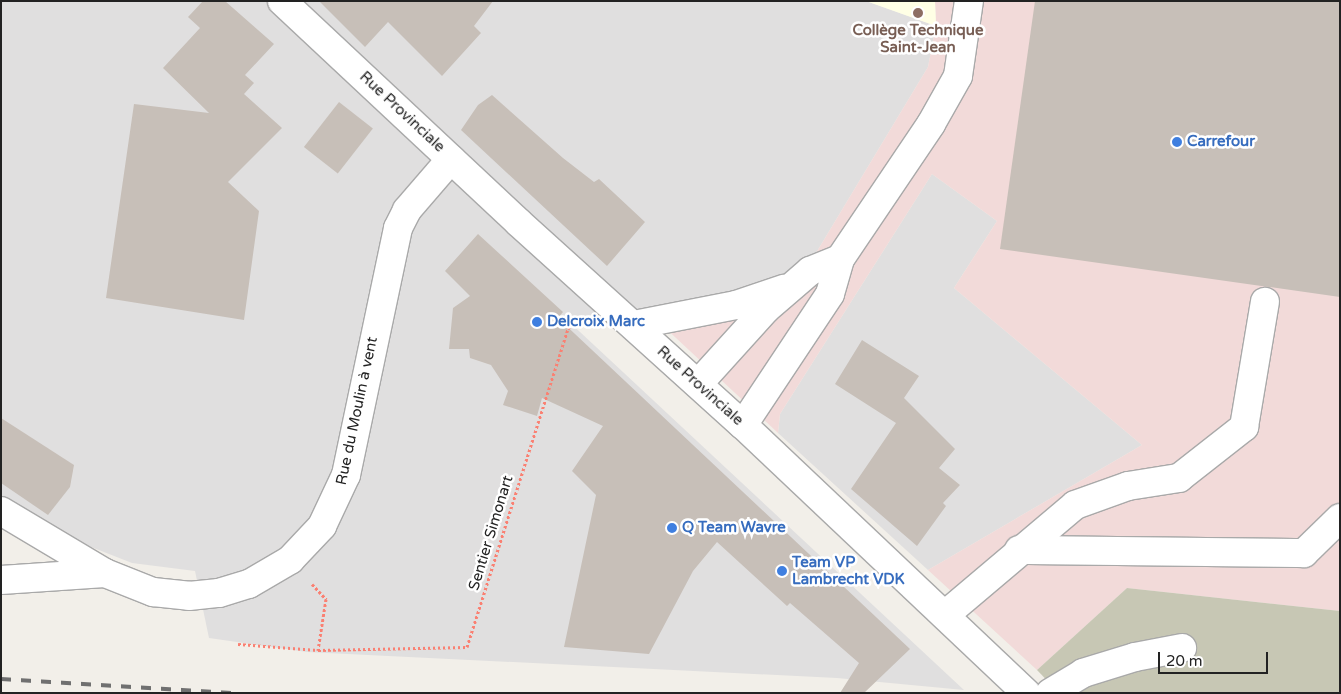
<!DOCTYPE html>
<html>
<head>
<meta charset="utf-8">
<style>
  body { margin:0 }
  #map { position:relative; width:1341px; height:694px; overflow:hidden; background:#f2efe9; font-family:"Varela Round",sans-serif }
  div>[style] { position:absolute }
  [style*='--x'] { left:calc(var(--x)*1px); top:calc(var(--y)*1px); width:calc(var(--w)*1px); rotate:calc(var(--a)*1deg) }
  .residential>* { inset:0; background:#e0dfdf }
  .commercial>* { inset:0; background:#f2dad9 }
  .education>* { inset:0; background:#ffffe5 }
  .construction>* { inset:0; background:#c7c7b4 }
  .building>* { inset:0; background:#c7bfb8; transform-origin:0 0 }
  .path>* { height:3px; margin-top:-1.5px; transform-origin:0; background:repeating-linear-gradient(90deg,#fa8072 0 2.5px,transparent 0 5px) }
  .roads { filter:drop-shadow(1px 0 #a9a9a9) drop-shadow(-1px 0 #a9a9a9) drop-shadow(0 1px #a9a9a9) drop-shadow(0 -1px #a9a9a9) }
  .minor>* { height:28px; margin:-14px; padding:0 14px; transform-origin:14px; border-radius:14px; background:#fff }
  .rail>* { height:4px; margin-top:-2px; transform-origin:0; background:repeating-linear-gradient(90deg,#707070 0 10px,transparent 0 20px) }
  .dots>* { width:14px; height:14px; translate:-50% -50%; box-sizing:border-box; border:2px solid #fff; border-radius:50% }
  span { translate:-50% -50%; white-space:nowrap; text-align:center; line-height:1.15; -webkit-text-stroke:5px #fff; paint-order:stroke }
  .education-label { font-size:15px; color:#785e54; font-weight:700 }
  .street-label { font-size:15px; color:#222 }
  .shop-label { font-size:15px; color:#366cbe; font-weight:700 }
  .left { translate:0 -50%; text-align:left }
  .frame { position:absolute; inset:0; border:2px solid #222; pointer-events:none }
  .scale { position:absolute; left:1158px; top:652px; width:110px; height:22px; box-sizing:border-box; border:2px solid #222; border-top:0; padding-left:6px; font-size:15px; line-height:18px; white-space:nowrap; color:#222; -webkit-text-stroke:4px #fff; paint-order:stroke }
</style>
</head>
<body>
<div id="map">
  <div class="residential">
    <i style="clip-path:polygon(1px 1px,866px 1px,936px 26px,928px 67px,813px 258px,787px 277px,729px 296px,646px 310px,565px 318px,964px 690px,837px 678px,307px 652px,209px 638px,195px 571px,132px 563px,58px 534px,1px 501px)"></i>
    <i style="clip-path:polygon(932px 174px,997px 221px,954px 288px,1142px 445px,928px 570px,778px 433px,780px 414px)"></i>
  </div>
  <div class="commercial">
    <i style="clip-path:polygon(935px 1px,1340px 1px,1340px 611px,1127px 588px,1037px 670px,928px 570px,1142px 445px,954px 288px,997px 221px,932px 174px,780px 414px,778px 433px,646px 310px,729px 296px,787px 277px,813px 258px,928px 67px,936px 26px)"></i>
  </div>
  <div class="education">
    <i style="clip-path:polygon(866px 1px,935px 1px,936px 26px)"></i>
  </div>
  <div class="construction">
    <i style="clip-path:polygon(1127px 588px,1340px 611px,1340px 693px,1059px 693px,1037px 670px)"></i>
  </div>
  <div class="building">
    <i style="clip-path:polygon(203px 1px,225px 1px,274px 44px,245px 75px,254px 83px,244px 94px,282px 128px,228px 182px,259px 211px,244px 320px,106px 298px,134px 104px,209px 113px,163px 68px,200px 28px,188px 17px)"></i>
    <i style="clip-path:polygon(319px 1px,493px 1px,474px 26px,481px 33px,442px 76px,388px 22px,365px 47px)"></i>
    <i style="clip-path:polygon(1035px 1px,1340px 1px,1340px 297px,1000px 249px)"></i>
    <i style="clip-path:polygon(492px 95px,563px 158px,594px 182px,599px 179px,645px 222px,607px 266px,461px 130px,478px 105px)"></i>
    <i style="left:339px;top:102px;width:43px;height:57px;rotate:38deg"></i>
    <i style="clip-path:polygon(478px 234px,563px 312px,558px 318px,910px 649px,864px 693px,840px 693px,859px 663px,790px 603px,787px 606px,717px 542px,693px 571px,649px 654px,564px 647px,596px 495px,572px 471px,603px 426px,542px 398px,537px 416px,503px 405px,508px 391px,491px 365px,470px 358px,469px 349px,449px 349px,453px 308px,470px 296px,445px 271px)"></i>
    <i style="clip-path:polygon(862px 340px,919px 376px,904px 398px,955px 449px,939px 468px,960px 485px,943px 503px,946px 506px,917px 546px,851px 489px,896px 423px,835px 384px)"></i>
    <i style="clip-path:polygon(1px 418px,74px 465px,70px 487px,48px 515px,1px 483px)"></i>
  </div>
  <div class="path">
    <i style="--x:312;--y:584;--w:21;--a:47"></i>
    <i style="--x:326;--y:599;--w:52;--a:98.9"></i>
    <i style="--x:238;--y:644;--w:80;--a:4.3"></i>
    <i style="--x:318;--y:650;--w:149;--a:-1.2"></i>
    <i style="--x:467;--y:647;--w:334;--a:-72.4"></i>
    <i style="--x:568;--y:329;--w:14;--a:-60"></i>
  </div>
  <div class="roads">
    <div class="minor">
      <i style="--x:282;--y:1;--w:323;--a:43.1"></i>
      <i style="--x:518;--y:222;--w:303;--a:42.1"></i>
      <i style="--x:743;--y:425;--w:390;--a:43.4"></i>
      <i style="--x:634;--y:325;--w:104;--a:-11.1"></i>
      <i style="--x:736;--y:305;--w:50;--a:-18.8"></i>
      <i style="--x:698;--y:384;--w:101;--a:-47.8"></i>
      <i style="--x:766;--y:309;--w:58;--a:-40.8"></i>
      <i style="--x:810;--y:271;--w:32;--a:-22"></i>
      <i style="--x:743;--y:425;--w:157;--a:-56.4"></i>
      <i style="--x:830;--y:294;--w:36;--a:-74"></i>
      <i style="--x:840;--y:259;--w:163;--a:-56"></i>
      <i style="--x:931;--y:124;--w:55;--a:-60.6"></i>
      <i style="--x:958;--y:76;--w:76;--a:-81.7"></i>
      <i style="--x:1;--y:511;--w:121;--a:30.8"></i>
      <i style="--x:105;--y:573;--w:52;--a:21.6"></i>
      <i style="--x:153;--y:592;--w:36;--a:6"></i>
      <i style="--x:189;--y:596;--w:30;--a:-6"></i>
      <i style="--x:219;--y:593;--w:31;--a:-17"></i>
      <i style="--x:249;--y:584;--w:48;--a:-30.3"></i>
      <i style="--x:290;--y:560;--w:47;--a:-46.7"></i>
      <i style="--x:322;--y:526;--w:56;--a:-64.8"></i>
      <i style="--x:346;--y:475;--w:252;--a:-78.1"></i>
      <i style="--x:398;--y:228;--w:20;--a:-63"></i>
      <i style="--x:407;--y:210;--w:67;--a:-49.2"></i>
      <i style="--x:1019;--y:550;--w:285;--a:0.6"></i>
      <i style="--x:1304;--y:553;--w:50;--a:-44.2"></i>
      <i style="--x:1;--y:580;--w:104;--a:-3.9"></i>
      <i style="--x:945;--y:615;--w:170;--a:-40.2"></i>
      <i style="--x:1075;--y:505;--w:56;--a:-19.7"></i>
      <i style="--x:1128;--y:486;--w:52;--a:-8.9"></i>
      <i style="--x:1179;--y:478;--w:83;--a:-38.1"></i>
      <i style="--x:1244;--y:427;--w:127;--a:-80.5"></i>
      <i style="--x:1050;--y:693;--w:39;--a:-31"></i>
      <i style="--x:1083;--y:673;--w:54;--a:-17.1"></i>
      <i style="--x:1135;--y:657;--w:48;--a:-10.8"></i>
    </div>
  </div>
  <div class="rail">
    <i style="--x:1;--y:679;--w:231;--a:3.5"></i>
  </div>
  <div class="dots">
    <i style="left:918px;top:13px;background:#8d6e63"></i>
    <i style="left:1177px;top:142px;background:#3f7fe0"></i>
    <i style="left:537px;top:322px;background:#3f7fe0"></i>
    <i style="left:672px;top:528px;background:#3f7fe0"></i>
    <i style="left:782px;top:571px;background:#3f7fe0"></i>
  </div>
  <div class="education-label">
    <span style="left:918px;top:39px">Collège Technique<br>Saint-Jean</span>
  </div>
  <div class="street-label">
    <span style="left:402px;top:112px;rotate:43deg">Rue Provinciale</span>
    <span style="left:700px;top:386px;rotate:42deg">Rue Provinciale</span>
    <span style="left:357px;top:411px;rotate:-78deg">Rue du Moulin à vent</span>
    <span style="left:491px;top:533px;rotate:-73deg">Sentier Simonart</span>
  </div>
  <div class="shop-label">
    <span class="left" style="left:1187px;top:142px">Carrefour</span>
    <span class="left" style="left:547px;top:322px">Delcroix Marc</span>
    <span class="left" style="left:682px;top:528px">Q Team Wavre</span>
    <span class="left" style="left:792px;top:571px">Team VP<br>Lambrecht VDK</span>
  </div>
  <div class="frame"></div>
  <div class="scale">20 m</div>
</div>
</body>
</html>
